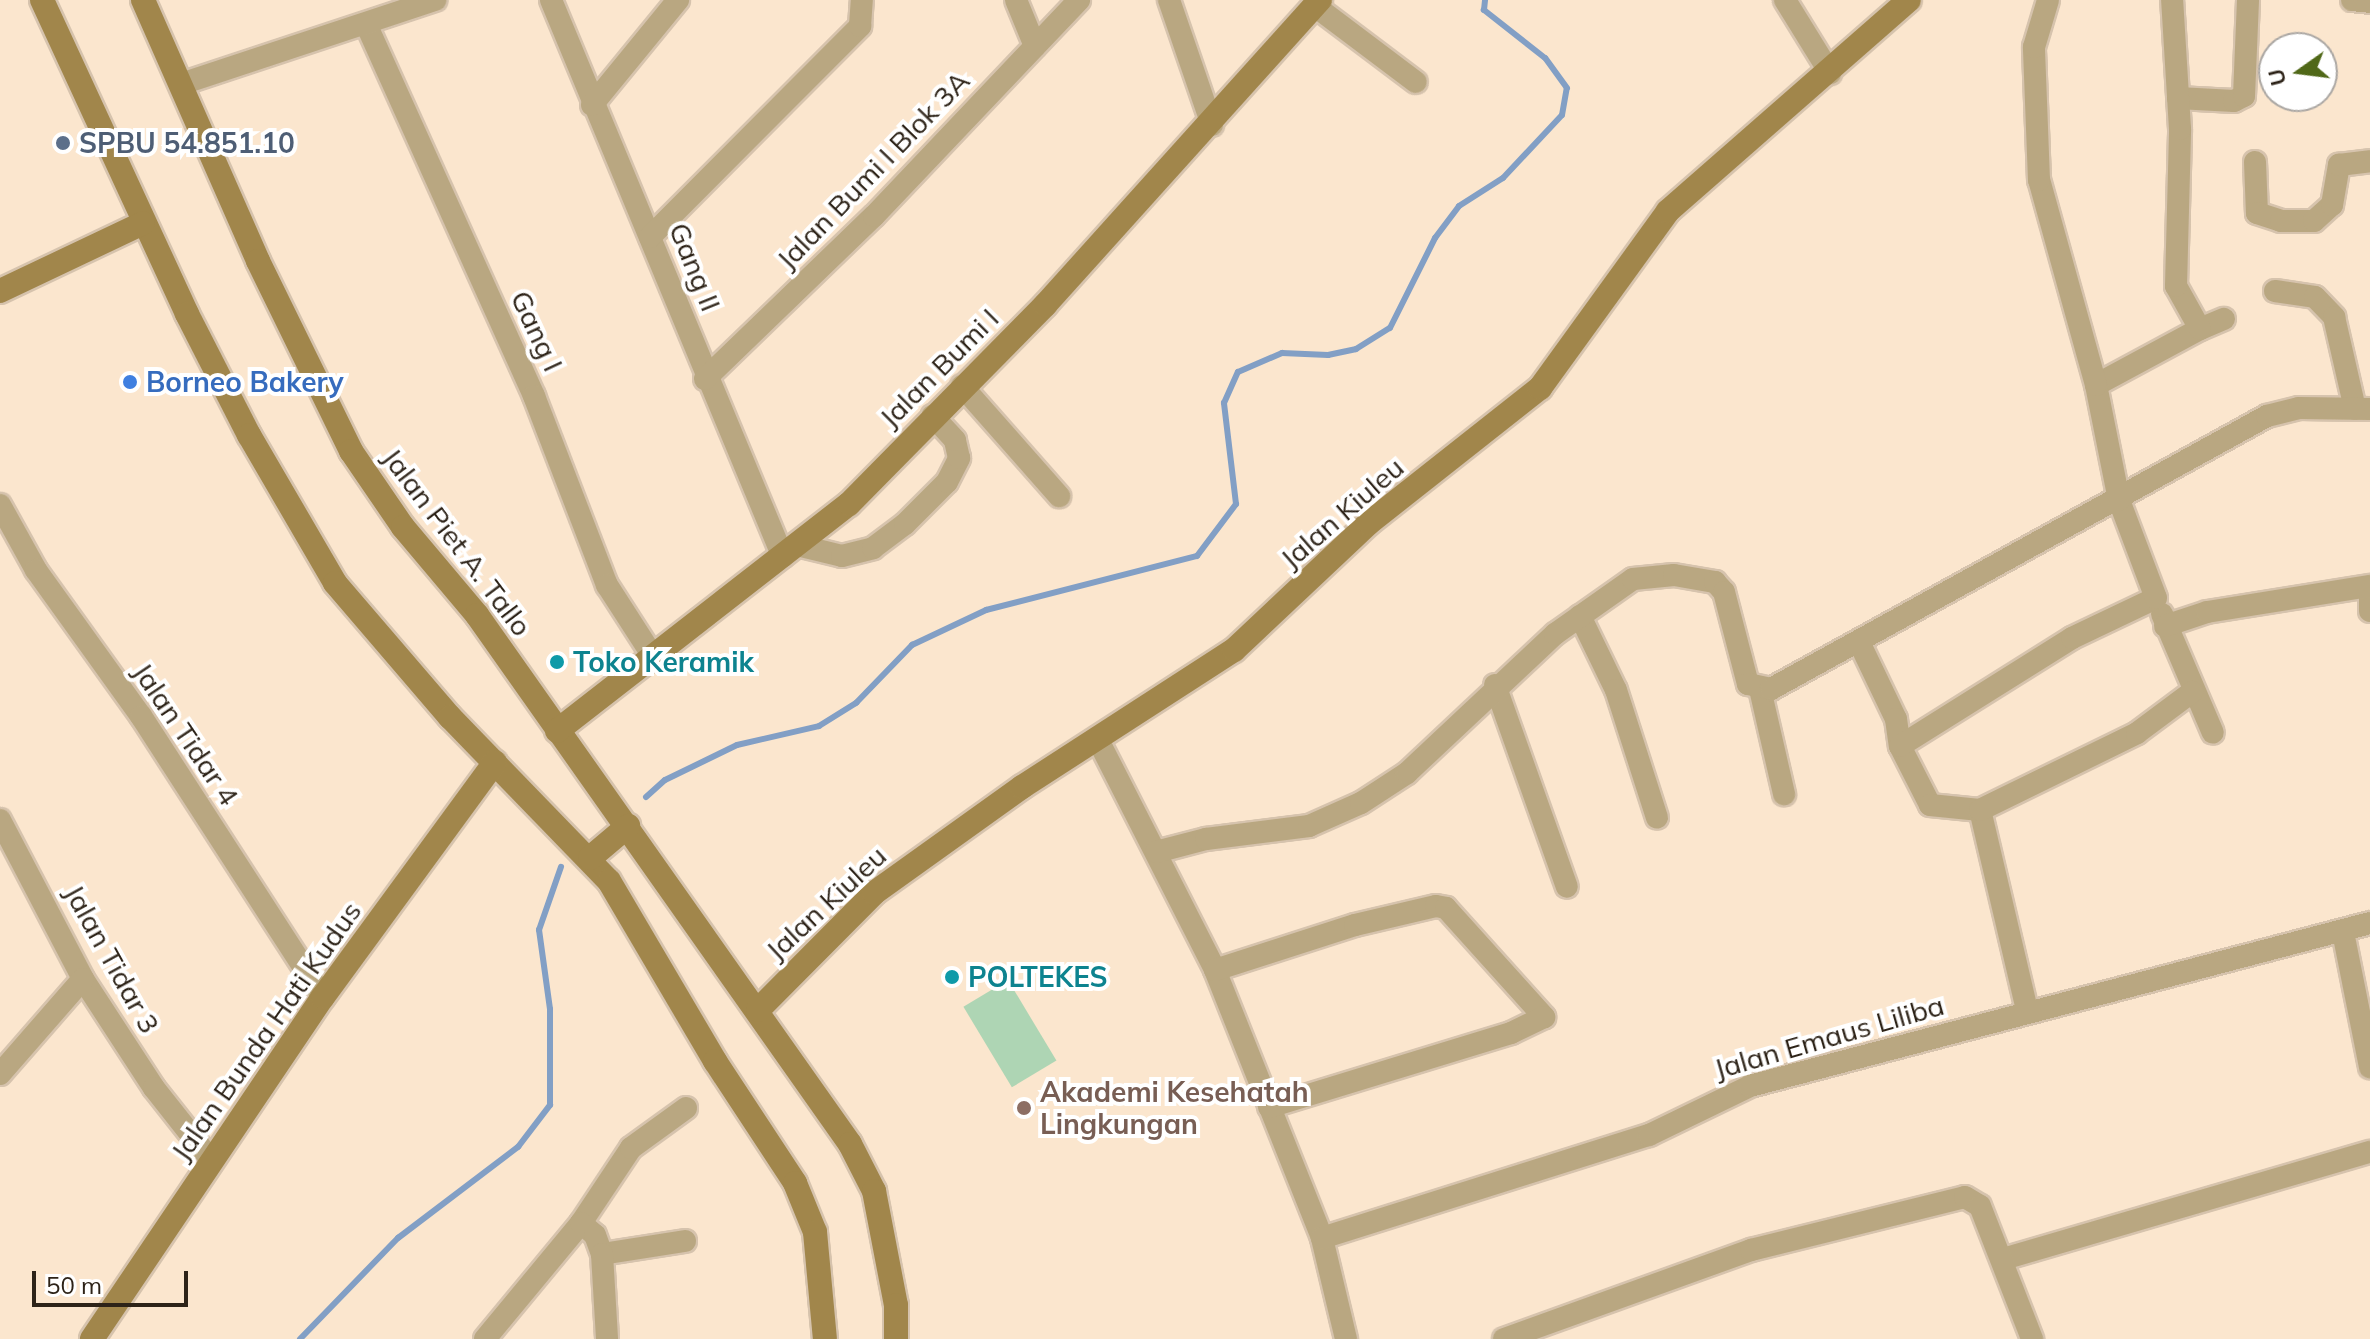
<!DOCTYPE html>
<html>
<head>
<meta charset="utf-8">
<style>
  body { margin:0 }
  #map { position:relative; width:2370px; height:1339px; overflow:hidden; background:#fbe6ce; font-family:Mulish,sans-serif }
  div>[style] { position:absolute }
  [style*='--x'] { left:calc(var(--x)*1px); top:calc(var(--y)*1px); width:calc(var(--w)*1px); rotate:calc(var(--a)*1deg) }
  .green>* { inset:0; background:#aed5b4; transform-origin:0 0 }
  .stream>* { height:6px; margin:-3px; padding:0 3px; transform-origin:3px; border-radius:3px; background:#829fc5 }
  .roads { filter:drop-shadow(2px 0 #d6c3ad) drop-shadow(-2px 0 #d6c3ad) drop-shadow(0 2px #d6c3ad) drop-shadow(0 -2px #d6c3ad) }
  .street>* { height:22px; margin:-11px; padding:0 11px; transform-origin:11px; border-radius:11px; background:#b9a781 }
  .secondary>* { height:24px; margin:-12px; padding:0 12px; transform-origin:12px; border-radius:12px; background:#a1864b }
  .dots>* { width:22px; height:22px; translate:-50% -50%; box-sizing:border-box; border:4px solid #fff; border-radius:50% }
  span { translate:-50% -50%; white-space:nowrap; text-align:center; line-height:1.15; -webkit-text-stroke:8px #fff; paint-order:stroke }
  .service-label { font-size:28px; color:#4e5e75; font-weight:700 }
  .left { translate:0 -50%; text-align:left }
  .street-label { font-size:28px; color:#2d2318 }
  .shop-label { font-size:28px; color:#366cbe; font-weight:700 }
  .culture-label { font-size:28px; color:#0d838f; font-weight:700 }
  .education-label { font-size:28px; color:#785e54; font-weight:700 }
  .north { position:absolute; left:2258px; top:32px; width:80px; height:80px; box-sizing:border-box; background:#fff; border:2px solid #aba7a3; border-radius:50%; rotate:256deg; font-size:22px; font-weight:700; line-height:32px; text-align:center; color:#2d2318 }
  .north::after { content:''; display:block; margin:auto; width:28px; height:36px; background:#506818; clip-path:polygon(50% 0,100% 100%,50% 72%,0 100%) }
  .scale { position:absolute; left:32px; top:1271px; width:156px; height:36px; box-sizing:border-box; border:4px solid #2d2318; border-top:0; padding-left:10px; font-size:24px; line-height:28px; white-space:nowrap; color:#2d2318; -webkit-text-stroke:6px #fff; paint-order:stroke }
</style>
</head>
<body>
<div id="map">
  <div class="green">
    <i style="left:1008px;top:980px;width:94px;height:52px;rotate:59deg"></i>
  </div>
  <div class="stream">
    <i style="--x:646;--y:797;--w:25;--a:-42"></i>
    <i style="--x:665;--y:780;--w:80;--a:-25.9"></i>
    <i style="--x:737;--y:745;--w:84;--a:-13"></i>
    <i style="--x:819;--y:726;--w:44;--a:-31.9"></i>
    <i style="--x:856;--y:703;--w:81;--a:-46"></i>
    <i style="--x:912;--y:645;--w:82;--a:-25.3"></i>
    <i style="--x:986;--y:610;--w:218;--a:-14.4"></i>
    <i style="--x:1197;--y:556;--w:65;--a:-53.1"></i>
    <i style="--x:1236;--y:504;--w:102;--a:-96.8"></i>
    <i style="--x:1224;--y:403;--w:34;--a:-66"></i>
    <i style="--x:1238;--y:372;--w:48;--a:-23.4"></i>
    <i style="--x:1282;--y:353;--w:46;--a:2.5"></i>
    <i style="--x:1328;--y:355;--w:29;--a:-12"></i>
    <i style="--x:1356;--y:349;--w:40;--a:-32"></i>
    <i style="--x:1390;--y:328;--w:101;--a:-63.4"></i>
    <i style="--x:1435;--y:238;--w:40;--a:-53"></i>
    <i style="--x:1459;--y:206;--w:52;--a:-32.5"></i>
    <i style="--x:1503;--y:178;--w:86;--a:-46.9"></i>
    <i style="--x:1562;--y:115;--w:27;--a:-80"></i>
    <i style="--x:1567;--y:88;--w:37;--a:-126"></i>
    <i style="--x:1545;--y:58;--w:78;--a:-141.8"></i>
    <i style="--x:1484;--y:10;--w:10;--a:-84"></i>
    <i style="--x:300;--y:1339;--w:141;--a:-45.9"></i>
    <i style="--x:398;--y:1238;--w:151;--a:-37.2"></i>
    <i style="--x:518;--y:1147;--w:53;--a:-52.7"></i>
    <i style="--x:550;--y:1105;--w:96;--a:-90"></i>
    <i style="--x:550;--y:1009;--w:80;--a:-97.9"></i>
    <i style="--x:539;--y:930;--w:67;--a:-70.8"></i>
  </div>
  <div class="roads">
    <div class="street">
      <i style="--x:551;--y:0;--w:603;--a:67.39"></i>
      <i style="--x:1016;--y:0;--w:50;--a:67.6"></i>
      <i style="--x:1169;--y:0;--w:132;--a:71"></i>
      <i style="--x:1785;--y:0;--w:86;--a:58.3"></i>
      <i style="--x:2352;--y:0;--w:18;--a:6"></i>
      <i style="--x:1315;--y:6;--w:126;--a:37"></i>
      <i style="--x:367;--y:26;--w:406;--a:65.7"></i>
      <i style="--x:534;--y:396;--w:203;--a:68.9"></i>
      <i style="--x:607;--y:585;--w:87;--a:57.2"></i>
      <i style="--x:181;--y:84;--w:268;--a:-18.3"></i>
      <i style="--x:2178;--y:98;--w:56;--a:3.1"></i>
      <i style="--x:2234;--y:101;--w:11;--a:-27"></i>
      <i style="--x:2244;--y:96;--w:96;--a:-87.6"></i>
      <i style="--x:592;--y:105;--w:136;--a:-50.7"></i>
      <i style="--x:2255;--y:162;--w:51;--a:87.8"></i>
      <i style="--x:2257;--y:213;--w:25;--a:18"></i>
      <i style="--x:2281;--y:221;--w:33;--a:0"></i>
      <i style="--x:2314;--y:221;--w:24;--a:-42"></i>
      <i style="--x:2332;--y:205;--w:41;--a:-80.1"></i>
      <i style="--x:2339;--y:165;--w:31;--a:-7"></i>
      <i style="--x:650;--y:237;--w:298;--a:-45.1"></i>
      <i style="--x:860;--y:26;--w:26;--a:-86"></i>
      <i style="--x:2275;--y:291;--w:40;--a:8.5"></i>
      <i style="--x:2315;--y:297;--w:28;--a:46"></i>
      <i style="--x:2334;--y:317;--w:94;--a:77.1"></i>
      <i style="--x:2200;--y:329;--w:26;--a:-23"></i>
      <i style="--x:705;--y:379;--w:235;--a:-44"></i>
      <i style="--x:874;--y:216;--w:298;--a:-46.5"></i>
      <i style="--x:2096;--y:385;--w:118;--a:-28.3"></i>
      <i style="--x:2200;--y:329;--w:49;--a:-119.2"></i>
      <i style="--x:2176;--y:286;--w:157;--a:-88.5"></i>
      <i style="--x:2180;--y:129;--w:129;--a:-93.5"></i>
      <i style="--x:962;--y:386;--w:147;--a:48.6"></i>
      <i style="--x:0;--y:505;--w:74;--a:61"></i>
      <i style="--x:36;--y:570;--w:180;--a:54.3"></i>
      <i style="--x:141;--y:716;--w:335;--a:57.1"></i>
      <i style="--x:797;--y:545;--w:46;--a:13.7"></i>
      <i style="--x:842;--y:556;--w:32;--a:-14"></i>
      <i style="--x:873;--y:548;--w:40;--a:-37"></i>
      <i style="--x:905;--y:524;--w:59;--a:-45"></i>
      <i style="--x:947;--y:482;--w:27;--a:-63"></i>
      <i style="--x:959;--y:458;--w:18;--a:-103"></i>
      <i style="--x:955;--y:440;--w:33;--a:-133"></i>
      <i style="--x:2370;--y:597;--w:14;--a:90"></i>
      <i style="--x:2162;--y:614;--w:129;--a:66.8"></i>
      <i style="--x:1580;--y:616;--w:82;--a:64.1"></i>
      <i style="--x:1616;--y:690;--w:134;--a:72.2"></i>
      <i style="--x:2165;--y:626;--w:44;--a:-18.4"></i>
      <i style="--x:2207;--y:612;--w:165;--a:-9.1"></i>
      <i style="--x:1860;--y:644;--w:83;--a:64.4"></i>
      <i style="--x:1896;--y:719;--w:27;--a:82"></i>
      <i style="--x:1900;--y:746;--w:66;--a:63"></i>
      <i style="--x:1930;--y:805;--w:50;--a:5.7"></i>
      <i style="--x:1495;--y:685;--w:214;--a:70.4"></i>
      <i style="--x:1760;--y:689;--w:108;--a:77.1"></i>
      <i style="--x:1098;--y:740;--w:258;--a:63"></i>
      <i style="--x:1215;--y:970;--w:289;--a:68.2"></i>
      <i style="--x:1900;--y:746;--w:203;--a:-32.1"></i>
      <i style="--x:2072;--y:638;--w:93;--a:-25.5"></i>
      <i style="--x:2156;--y:598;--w:105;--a:-110.7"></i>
      <i style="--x:2119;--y:500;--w:117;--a:-101.3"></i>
      <i style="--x:2096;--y:385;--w:213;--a:-105.5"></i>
      <i style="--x:2039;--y:180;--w:133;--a:-92.2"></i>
      <i style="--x:2034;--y:47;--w:49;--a:-73.4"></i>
      <i style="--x:0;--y:820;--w:179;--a:62.4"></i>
      <i style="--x:83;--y:979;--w:130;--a:56.9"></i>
      <i style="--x:154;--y:1088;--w:90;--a:51.7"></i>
      <i style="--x:1156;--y:852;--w:52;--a:-14.6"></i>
      <i style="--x:1206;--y:839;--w:104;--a:-7.2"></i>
      <i style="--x:1309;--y:826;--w:57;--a:-23.9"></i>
      <i style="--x:1361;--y:803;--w:55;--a:-33.1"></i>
      <i style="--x:1407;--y:773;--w:203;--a:-43.2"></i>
      <i style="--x:1555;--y:634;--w:95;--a:-35.2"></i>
      <i style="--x:1633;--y:579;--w:41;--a:-5.6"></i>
      <i style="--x:1674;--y:575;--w:42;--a:9.7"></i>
      <i style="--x:1715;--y:582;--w:13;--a:48"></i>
      <i style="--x:1724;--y:592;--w:95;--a:75.4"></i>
      <i style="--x:1748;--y:684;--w:24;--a:12"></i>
      <i style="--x:1771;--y:689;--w:566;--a:-28.83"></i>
      <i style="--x:2267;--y:416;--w:33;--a:-14"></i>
      <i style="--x:2299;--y:408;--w:71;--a:0.8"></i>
      <i style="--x:2343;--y:932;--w:138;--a:78.7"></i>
      <i style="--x:1215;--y:970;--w:147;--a:-17.8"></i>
      <i style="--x:1355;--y:925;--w:83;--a:-13.2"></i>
      <i style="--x:1436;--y:906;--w:10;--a:11"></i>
      <i style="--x:1446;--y:908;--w:147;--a:48"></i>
      <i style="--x:1544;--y:1017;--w:37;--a:154"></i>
      <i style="--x:1511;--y:1033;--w:253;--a:163"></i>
      <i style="--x:2027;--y:1010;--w:205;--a:-103.2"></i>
      <i style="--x:1980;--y:810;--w:175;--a:-26.1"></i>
      <i style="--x:2137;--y:733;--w:69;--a:-36.7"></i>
      <i style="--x:0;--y:1074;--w:126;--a:-48.9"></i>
      <i style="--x:581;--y:1223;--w:90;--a:-56.3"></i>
      <i style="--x:631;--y:1148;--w:68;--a:-36"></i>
      <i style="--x:602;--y:1254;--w:84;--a:-8.9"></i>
      <i style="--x:2003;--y:1259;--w:382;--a:-16.3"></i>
      <i style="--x:485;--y:1339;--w:151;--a:-50.4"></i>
      <i style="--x:581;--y:1223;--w:18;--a:41"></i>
      <i style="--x:595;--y:1235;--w:20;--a:70"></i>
      <i style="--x:602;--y:1254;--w:85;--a:86.6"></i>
      <i style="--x:1346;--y:1339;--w:104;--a:-103.4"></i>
      <i style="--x:1322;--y:1238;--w:343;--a:-17.5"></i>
      <i style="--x:1649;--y:1135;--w:112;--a:-25.9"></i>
      <i style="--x:1750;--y:1086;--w:641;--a:-14.73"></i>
      <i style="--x:1504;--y:1339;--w:263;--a:-19.8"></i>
      <i style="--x:1751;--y:1250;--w:220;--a:-13.9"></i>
      <i style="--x:1965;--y:1197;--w:17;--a:31"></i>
      <i style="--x:1980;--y:1206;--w:143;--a:68.6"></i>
    </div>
    <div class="secondary">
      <i style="--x:42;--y:0;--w:346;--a:65.2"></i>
      <i style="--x:187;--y:314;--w:136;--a:62.9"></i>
      <i style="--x:249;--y:435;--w:171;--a:59.8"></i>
      <i style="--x:335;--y:583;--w:177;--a:49.4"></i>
      <i style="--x:450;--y:717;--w:228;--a:45.9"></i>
      <i style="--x:609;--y:881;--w:209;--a:59.5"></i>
      <i style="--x:715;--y:1061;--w:146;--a:56.7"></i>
      <i style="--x:795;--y:1183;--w:53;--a:67.8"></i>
      <i style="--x:815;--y:1232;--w:107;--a:84.7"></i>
      <i style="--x:143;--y:0;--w:285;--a:66.2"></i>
      <i style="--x:258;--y:261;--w:212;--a:63.9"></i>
      <i style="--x:351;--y:451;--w:92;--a:55.6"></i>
      <i style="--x:403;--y:527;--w:115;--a:49.9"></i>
      <i style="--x:477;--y:615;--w:647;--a:54.81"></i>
      <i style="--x:850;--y:1144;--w:53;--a:62.9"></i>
      <i style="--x:874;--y:1191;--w:116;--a:79.1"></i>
      <i style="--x:896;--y:1305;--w:34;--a:90"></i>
      <i style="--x:0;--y:291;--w:158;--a:-25.4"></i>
      <i style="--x:557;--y:731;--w:370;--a:-37.9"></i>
      <i style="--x:849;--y:504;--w:279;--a:-45.4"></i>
      <i style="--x:1045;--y:305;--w:411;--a:-48"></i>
      <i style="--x:590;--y:858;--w:50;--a:-40.1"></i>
      <i style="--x:758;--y:1010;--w:165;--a:-45.2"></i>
      <i style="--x:874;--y:893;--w:182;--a:-35.6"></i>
      <i style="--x:1022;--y:787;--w:252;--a:-32.9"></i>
      <i style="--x:1234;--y:650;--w:185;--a:-43.3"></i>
      <i style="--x:1369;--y:523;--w:218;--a:-38.3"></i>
      <i style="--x:1540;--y:388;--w:218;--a:-54.1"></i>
      <i style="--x:1668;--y:211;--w:320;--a:-41.2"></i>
      <i style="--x:92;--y:1339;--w:413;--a:-56"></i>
      <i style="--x:323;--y:997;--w:291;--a:-53.8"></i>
    </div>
  </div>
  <div class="dots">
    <i style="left:63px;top:143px;background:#5c6f8a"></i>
    <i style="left:130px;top:382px;background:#3f7fe0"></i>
    <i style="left:557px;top:662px;background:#0f9aa8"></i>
    <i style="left:952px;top:977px;background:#0f9aa8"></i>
    <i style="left:1024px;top:1108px;background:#8d6e63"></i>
  </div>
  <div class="service-label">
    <span class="left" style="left:79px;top:143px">SPBU 54.851.10</span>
  </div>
  <div class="street-label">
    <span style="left:873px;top:170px;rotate:-46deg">Jalan Bumi I Blok 3A</span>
    <span style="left:695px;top:267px;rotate:68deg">Gang II</span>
    <span style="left:537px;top:331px;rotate:65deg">Gang I</span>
    <span style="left:939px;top:368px;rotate:-45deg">Jalan Bumi I</span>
    <span style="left:1342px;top:513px;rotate:-41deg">Jalan Kiuleu</span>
    <span style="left:457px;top:542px;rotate:53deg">Jalan Piet A. Tallo</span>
    <span style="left:186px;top:734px;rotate:56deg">Jalan Tidar 4</span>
    <span style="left:826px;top:903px;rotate:-43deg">Jalan Kiuleu</span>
    <span style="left:112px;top:959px;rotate:61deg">Jalan Tidar 3</span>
    <span style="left:266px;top:1031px;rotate:-55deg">Jalan Bunda Hati Kudus</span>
    <span style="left:1829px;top:1037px;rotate:-16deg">Jalan Emaus Liliba</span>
  </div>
  <div class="shop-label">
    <span class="left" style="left:146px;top:382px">Borneo Bakery</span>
  </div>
  <div class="culture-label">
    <span class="left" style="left:573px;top:662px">Toko Keramik</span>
    <span class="left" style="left:968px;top:977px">POLTEKES</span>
  </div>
  <div class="education-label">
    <span class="left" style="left:1040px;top:1108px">Akademi Kesehatah<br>Lingkungan</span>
  </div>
  <div class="north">U</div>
  <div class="scale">50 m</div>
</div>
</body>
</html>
